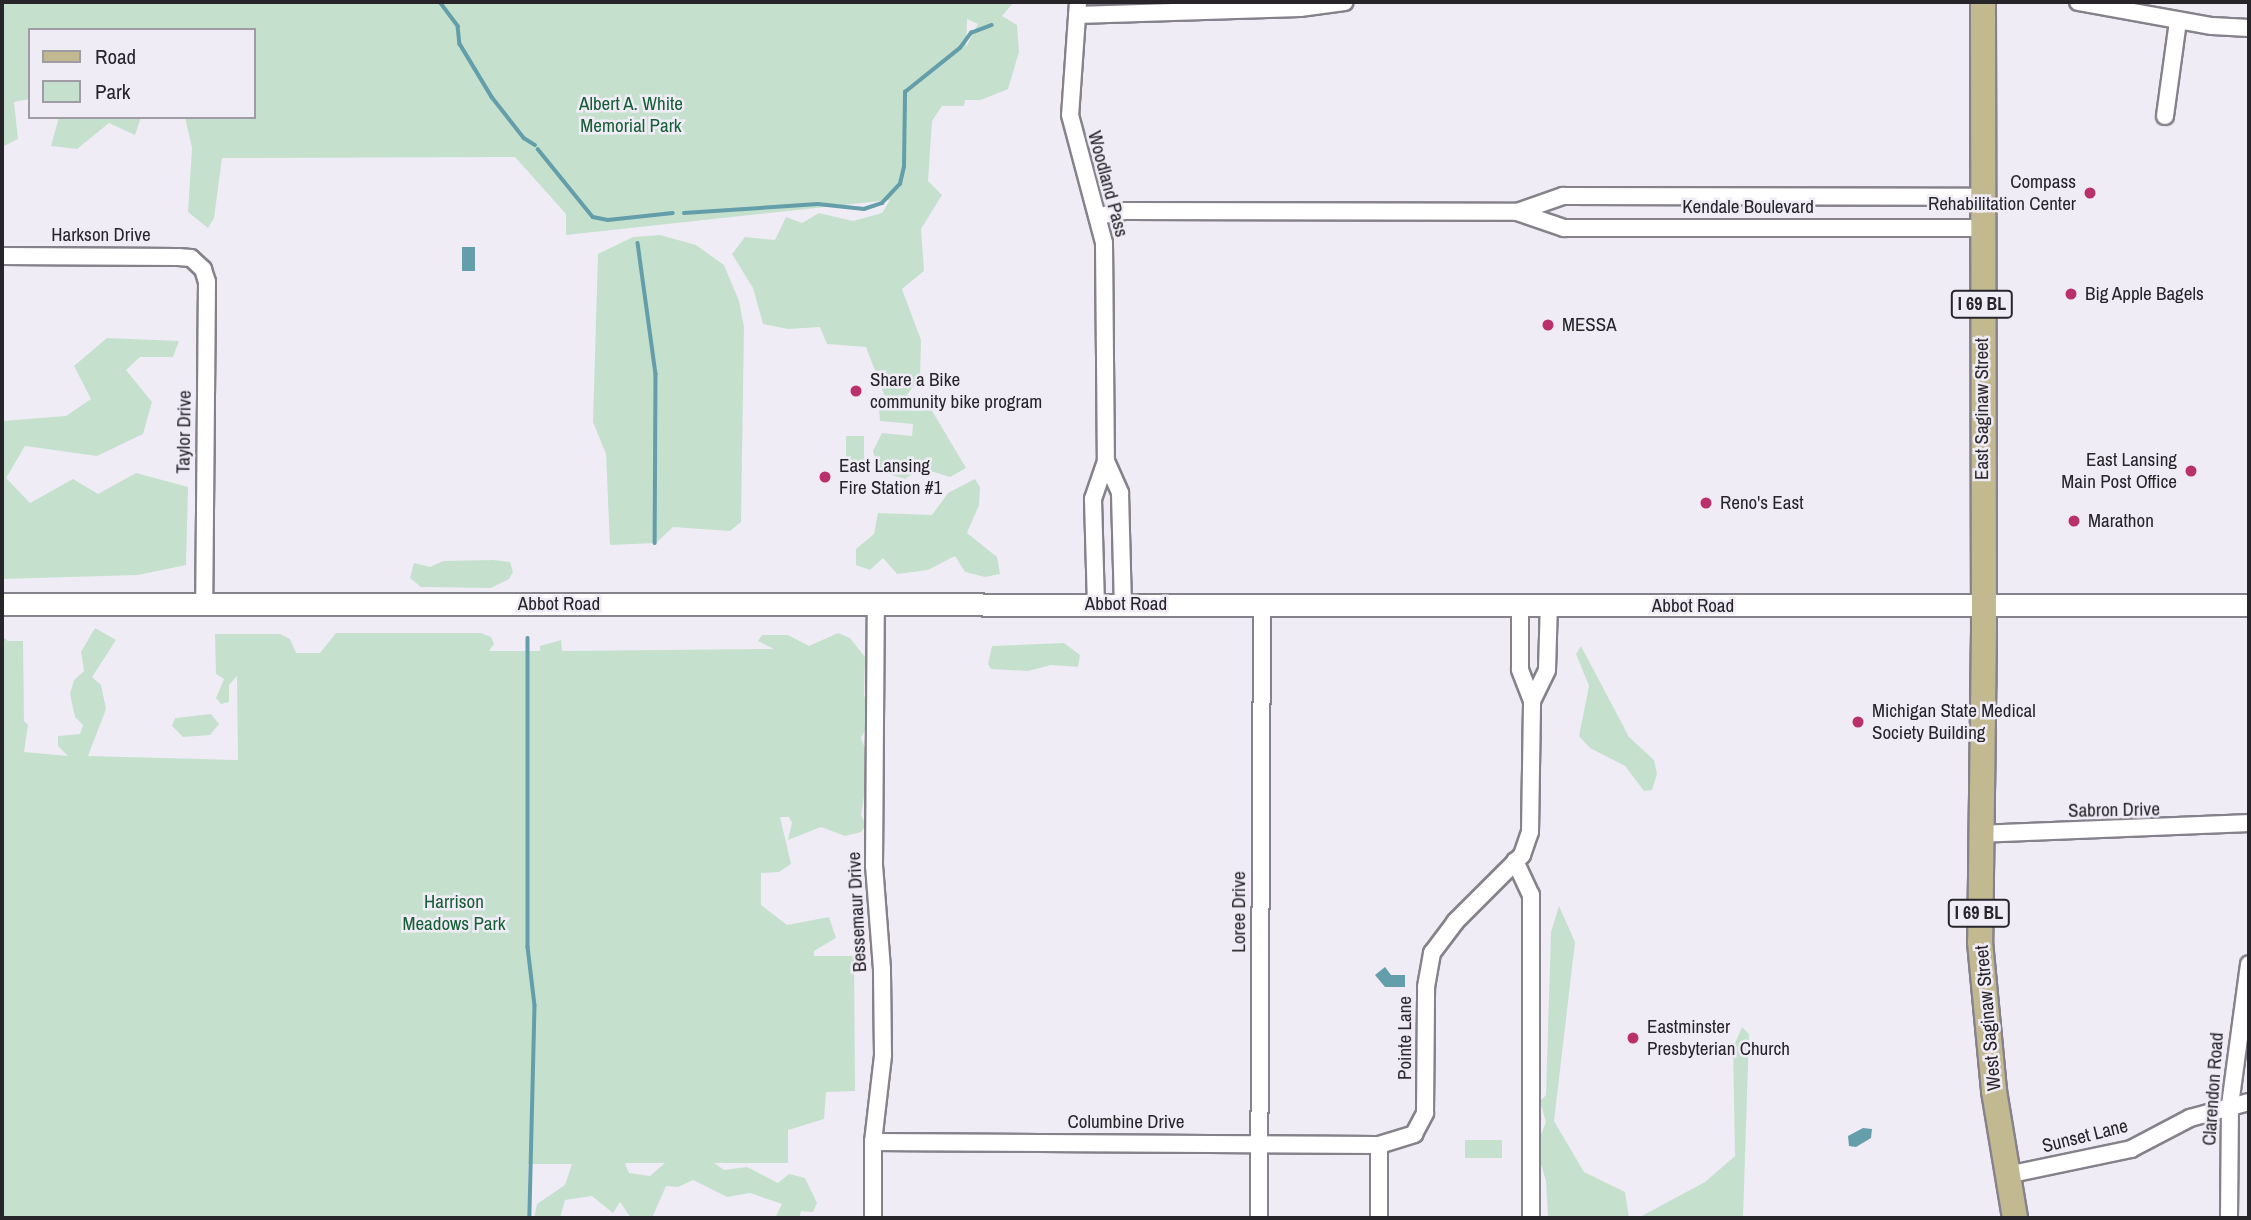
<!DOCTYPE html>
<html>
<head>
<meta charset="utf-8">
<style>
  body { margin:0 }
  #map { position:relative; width:2251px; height:1220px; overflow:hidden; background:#f0ecf6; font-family:"Archivo Narrow",sans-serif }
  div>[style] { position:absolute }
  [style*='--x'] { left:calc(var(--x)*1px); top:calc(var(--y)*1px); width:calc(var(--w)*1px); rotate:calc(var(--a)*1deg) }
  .green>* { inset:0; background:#c5e1cd; transform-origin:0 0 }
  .water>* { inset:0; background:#649eaa; transform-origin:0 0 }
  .stream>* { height:3.5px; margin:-1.75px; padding:0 1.75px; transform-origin:1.75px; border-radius:1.75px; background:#649eaa }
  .roads { filter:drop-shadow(2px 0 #85828b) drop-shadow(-2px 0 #85828b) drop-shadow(0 2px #85828b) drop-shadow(0 -2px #85828b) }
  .street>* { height:16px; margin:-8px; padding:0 8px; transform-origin:8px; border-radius:8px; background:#fff }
  .secondary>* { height:21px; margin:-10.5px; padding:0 10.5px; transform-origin:10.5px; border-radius:10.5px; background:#fff }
  .primary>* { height:24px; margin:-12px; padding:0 12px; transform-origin:12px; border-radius:12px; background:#c2b990 }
  .dots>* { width:19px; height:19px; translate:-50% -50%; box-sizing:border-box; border:4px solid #f0ecf6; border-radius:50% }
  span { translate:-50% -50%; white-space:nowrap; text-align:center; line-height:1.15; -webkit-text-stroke:5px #f0ecf6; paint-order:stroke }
  .shield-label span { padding:2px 5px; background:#f0ecf6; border:2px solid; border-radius:5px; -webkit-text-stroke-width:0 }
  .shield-label { font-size:18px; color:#272529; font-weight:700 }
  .park-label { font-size:19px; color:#175e38 }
  .poi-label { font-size:19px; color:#272529 }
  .right { translate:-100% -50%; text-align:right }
  .left { translate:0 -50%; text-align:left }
  .street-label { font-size:19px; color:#272529 }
  .frame { position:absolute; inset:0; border:4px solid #272529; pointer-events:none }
  .legend { position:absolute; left:28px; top:28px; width:228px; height:91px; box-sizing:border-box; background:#f0ecf6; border:2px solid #a09ca4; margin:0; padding:9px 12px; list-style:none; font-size:21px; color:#272529 }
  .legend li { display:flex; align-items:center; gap:14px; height:35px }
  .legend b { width:35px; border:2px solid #a09ca4 }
</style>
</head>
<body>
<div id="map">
  <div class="green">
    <i style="clip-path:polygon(evenodd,2px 2px,1014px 2px,1002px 16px,1017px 25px,1019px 52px,1008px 89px,981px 100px,965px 100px,964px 106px,942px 106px,932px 121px,928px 181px,942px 195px,921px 229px,924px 271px,902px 289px,921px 340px,920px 377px,906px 396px,913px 411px,931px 409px,966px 468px,950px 477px,921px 468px,905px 479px,879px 471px,873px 451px,882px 433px,912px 436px,913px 424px,880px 421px,879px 409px,887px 402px,866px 347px,827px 344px,820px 327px,788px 329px,763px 324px,753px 288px,732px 254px,745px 237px,775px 240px,786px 217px,802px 223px,819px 213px,853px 221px,882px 213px,890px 200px,566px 235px,566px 214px,515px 157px,222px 158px,214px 218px,208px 228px,188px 212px,192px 148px,185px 117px,254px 117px,254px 30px,30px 30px,30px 99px,14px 102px,18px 139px,2px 147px,2px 2px,967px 19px,978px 24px,966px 47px,967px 19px)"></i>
    <i style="clip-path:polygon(59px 117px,141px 117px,135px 135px,109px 123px,77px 149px,51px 146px)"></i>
    <i style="clip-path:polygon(660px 235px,696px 245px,724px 265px,739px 301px,744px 327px,741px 522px,730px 531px,673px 527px,656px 543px,610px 545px,606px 454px,593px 422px,598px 254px,633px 237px)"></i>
    <i style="clip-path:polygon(107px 338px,179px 341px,173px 357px,140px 357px,126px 370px,152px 402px,143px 434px,97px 456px,25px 446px,6px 478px,30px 503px,73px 479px,98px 494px,136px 473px,188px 487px,186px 565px,138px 575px,2px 579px,2px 421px,66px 416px,91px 399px,74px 366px)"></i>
    <i style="left:846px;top:436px;width:18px;height:26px"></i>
    <i style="clip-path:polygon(975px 479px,980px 487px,979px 505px,967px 533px,997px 557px,1000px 574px,985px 577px,965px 572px,955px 556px,928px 570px,897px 574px,883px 558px,870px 570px,856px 565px,856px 549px,874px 534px,878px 513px,932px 515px,948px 493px)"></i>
    <i style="clip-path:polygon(493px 560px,510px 562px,513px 572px,509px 579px,491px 588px,421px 587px,410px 578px,414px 563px,430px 567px,443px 561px)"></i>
    <i style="clip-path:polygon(evenodd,95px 628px,116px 640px,92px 677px,101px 685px,106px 709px,88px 756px,238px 760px,237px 676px,229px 685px,229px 702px,221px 704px,216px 698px,224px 679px,216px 674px,215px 634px,280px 634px,290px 639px,296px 653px,320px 653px,336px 633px,481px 633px,491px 637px,494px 644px,489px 651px,540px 651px,540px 646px,561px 640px,562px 651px,774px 649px,758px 641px,762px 635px,788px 635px,809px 646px,838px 633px,850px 638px,865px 657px,864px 696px,870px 703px,870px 721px,861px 738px,870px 761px,861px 815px,866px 825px,861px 832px,845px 836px,821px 827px,788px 840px,792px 823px,789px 817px,780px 817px,791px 864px,779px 872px,761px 873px,761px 905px,787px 925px,829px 917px,836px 938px,814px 951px,814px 956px,854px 956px,855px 1091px,826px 1092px,824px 1119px,788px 1130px,788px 1163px,714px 1163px,724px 1170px,747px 1167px,778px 1183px,789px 1174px,805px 1178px,817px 1203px,813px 1212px,801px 1211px,799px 1218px,775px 1218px,782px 1204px,750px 1193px,727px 1197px,693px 1180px,678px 1187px,666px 1186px,652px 1218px,631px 1218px,620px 1202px,613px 1213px,592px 1196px,565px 1200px,560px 1218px,534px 1218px,537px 1204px,565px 1185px,572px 1164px,528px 1164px,528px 1218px,2px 1218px,2px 636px,8px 641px,23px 641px,24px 721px,28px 725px,24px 752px,68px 756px,58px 746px,58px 736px,80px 734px,83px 725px,75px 717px,70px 694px,74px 680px,84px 671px,81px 652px,95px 628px,625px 1164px,626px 1163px,665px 1163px,650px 1176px,629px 1173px,625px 1164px)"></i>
    <i style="clip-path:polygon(1064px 643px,1080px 655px,1078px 667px,1051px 665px,1028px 671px,991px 669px,988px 664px,992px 646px)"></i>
    <i style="clip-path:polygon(1581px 646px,1629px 737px,1654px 760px,1657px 774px,1652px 790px,1644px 791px,1625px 766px,1590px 748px,1579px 736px,1589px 686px,1576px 654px)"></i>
    <i style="clip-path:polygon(211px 714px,219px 724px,210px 735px,183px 737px,172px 726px,175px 718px)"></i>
    <i style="clip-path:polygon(1559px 906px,1575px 942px,1554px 1121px,1584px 1172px,1625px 1192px,1629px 1218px,1548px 1218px,1546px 1181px,1536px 1147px,1546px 1122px,1540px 1101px,1546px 1095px,1551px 932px)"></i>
    <i style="clip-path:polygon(1742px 1027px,1749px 1034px,1743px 1218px,1638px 1218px,1705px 1182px,1735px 1156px,1733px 1048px)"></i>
    <i style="left:1502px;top:1140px;width:18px;height:37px;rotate:90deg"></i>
  </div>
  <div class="water">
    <i style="left:462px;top:247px;width:13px;height:24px"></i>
    <i style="clip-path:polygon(1385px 967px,1391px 975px,1405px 975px,1405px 987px,1385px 987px,1375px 975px)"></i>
    <i style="clip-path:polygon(1863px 1128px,1872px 1129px,1871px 1138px,1856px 1147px,1849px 1146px,1848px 1136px)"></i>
  </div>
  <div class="stream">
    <i style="--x:440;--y:2;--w:30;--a:53"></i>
    <i style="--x:458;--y:26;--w:18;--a:84"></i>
    <i style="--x:460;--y:44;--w:62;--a:58.9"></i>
    <i style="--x:492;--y:97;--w:52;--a:52"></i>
    <i style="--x:524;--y:138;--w:13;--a:32"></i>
    <i style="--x:538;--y:149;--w:87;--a:51"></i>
    <i style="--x:593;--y:217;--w:15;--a:11"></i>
    <i style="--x:608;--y:220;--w:65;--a:-6.1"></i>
    <i style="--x:684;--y:213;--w:134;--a:-3.8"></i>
    <i style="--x:818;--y:204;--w:46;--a:6.2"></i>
    <i style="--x:864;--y:209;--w:19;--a:-18"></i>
    <i style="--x:882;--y:203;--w:26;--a:-47"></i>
    <i style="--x:900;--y:184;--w:17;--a:-77"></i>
    <i style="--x:904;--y:167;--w:75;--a:-89.2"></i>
    <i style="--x:905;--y:92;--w:70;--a:-38.7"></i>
    <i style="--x:960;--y:48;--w:19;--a:-54"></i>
    <i style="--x:971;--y:33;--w:22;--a:-21"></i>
    <i style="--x:638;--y:243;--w:132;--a:82.2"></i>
    <i style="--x:656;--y:374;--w:169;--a:90.3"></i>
    <i style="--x:528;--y:638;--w:309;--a:90"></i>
    <i style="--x:528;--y:947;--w:59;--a:83.2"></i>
    <i style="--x:535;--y:1006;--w:212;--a:91.4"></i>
  </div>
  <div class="roads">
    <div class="street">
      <i style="--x:1078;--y:2;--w:113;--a:94"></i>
      <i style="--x:1070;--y:115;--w:132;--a:75.1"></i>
      <i style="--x:1104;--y:243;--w:218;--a:89.5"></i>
      <i style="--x:1106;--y:461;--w:40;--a:108.9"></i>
      <i style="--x:1093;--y:499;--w:105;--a:88.4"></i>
      <i style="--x:2078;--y:2;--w:136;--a:10.2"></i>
      <i style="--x:2212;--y:26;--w:37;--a:3"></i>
      <i style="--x:1077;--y:15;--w:223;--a:-1.8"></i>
      <i style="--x:1300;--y:8;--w:45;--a:-7.6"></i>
      <i style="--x:2165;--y:116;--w:96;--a:-82.2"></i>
      <i style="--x:1517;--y:212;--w:50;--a:18.8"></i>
      <i style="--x:1564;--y:228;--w:418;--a:0"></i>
      <i style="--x:1099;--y:216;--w:25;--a:-11"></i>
      <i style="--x:1124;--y:211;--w:393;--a:0.1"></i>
      <i style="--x:1517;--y:212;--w:49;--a:-19.2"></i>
      <i style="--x:1563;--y:196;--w:418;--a:0.1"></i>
      <i style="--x:2;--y:256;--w:176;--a:0.3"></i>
      <i style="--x:178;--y:257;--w:13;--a:4"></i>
      <i style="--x:191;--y:258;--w:16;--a:43"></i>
      <i style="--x:203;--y:269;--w:14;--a:73"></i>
      <i style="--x:207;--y:282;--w:321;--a:90.5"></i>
      <i style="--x:1106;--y:461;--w:35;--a:66"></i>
      <i style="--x:1120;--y:493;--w:111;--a:88.5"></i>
      <i style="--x:1532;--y:701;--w:34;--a:-64"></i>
      <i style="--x:1547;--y:670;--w:66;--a:-88.3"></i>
      <i style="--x:1979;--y:834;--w:270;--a:-2.3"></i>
      <i style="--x:1515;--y:861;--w:38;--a:65"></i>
      <i style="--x:1531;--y:895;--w:323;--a:90"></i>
      <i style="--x:873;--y:1142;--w:506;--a:0.34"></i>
      <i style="--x:1379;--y:1145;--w:37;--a:-17"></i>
      <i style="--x:1414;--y:1134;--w:24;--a:-62"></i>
      <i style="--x:1425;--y:1113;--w:126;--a:-89.5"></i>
      <i style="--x:1426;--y:987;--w:35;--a:-80"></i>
      <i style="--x:1432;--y:953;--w:39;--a:-53"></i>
      <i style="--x:1455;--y:922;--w:95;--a:-45"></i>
      <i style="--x:1522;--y:855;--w:24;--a:-71"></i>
      <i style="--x:1530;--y:832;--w:131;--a:-89.1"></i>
      <i style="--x:1532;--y:701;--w:34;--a:-111"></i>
      <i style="--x:1520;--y:669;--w:65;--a:-90"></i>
      <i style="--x:1379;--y:1145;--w:73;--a:90"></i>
      <i style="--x:2007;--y:1175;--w:127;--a:-11.8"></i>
      <i style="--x:2131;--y:1149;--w:67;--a:-27.7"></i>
      <i style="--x:2190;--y:1118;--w:61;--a:-15.2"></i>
      <i style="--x:873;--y:1218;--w:76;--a:-90"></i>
      <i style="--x:873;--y:1142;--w:88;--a:-83.4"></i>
      <i style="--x:883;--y:1055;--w:86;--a:-90.7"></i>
      <i style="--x:882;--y:969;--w:103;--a:-94.4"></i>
      <i style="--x:874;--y:866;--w:262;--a:-89.6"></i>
      <i style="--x:1259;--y:1218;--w:613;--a:-89.72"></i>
      <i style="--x:2229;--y:1218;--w:113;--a:-89.5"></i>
      <i style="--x:2230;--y:1105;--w:142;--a:-82.3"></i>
    </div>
    <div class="secondary">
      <i style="--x:2;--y:604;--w:2247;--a:0.03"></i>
    </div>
    <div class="primary">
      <i style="--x:1983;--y:2;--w:628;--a:89.91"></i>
      <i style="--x:1984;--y:630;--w:312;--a:90.7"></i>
      <i style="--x:1980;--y:942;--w:150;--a:84.6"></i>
      <i style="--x:1994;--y:1091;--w:129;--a:80.6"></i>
    </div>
  </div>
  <div class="dots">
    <i style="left:2090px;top:193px;background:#ba306b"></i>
    <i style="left:2071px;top:294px;background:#ba306b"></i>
    <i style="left:1548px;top:325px;background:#ba306b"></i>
    <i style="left:856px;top:391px;background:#ba306b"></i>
    <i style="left:2191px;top:471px;background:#ba306b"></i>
    <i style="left:825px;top:477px;background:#ba306b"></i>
    <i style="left:1706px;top:503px;background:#ba306b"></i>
    <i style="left:2074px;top:521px;background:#ba306b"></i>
    <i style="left:1858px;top:722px;background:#ba306b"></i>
    <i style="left:1633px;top:1038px;background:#ba306b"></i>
  </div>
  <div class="shield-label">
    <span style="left:1982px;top:304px">I 69 BL</span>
    <span style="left:1979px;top:913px">I 69 BL</span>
  </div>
  <div class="park-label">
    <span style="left:631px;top:115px">Albert A. White<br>Memorial Park</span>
    <span style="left:454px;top:913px">Harrison<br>Meadows Park</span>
  </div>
  <div class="poi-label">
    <span class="right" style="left:2076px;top:193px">Compass<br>Rehabilitation Center</span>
    <span class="left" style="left:2085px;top:294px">Big Apple Bagels</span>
    <span class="left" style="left:1562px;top:325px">MESSA</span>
    <span class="left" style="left:870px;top:391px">Share a Bike<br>community bike program</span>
    <span class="right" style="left:2177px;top:471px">East Lansing<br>Main Post Office</span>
    <span class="left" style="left:839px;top:477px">East Lansing<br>Fire Station #1</span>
    <span class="left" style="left:1720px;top:503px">Reno's East</span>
    <span class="left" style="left:2088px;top:521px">Marathon</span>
    <span class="left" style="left:1872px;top:722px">Michigan State Medical<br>Society Building</span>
    <span class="left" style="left:1647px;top:1038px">Eastminster<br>Presbyterian Church</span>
  </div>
  <div class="street-label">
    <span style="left:1108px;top:184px;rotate:75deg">Woodland Pass</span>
    <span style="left:1748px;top:207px">Kendale Boulevard</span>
    <span style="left:101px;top:235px">Harkson Drive</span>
    <span style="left:1982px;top:409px;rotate:-90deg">East Saginaw Street</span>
    <span style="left:184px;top:432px;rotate:-89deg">Taylor Drive</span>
    <span style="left:559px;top:604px">Abbot Road</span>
    <span style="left:1126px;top:604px">Abbot Road</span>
    <span style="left:1693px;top:606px">Abbot Road</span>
    <span style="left:2114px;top:810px;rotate:-1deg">Sabron Drive</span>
    <span style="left:857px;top:912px;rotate:-93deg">Bessemaur Drive</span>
    <span style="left:1239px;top:912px;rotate:-90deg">Loree Drive</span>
    <span style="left:1988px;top:1018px;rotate:-95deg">West Saginaw Street</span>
    <span style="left:1405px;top:1038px;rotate:-90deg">Pointe Lane</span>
    <span style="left:2213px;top:1089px;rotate:-86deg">Clarendon Road</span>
    <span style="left:1126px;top:1122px">Columbine Drive</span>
    <span style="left:2085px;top:1136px;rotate:-14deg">Sunset Lane</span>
  </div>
  <div class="frame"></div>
  <ul class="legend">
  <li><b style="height:9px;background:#c2b990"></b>Road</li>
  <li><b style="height:19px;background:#c5e1cd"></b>Park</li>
  </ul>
</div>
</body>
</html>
